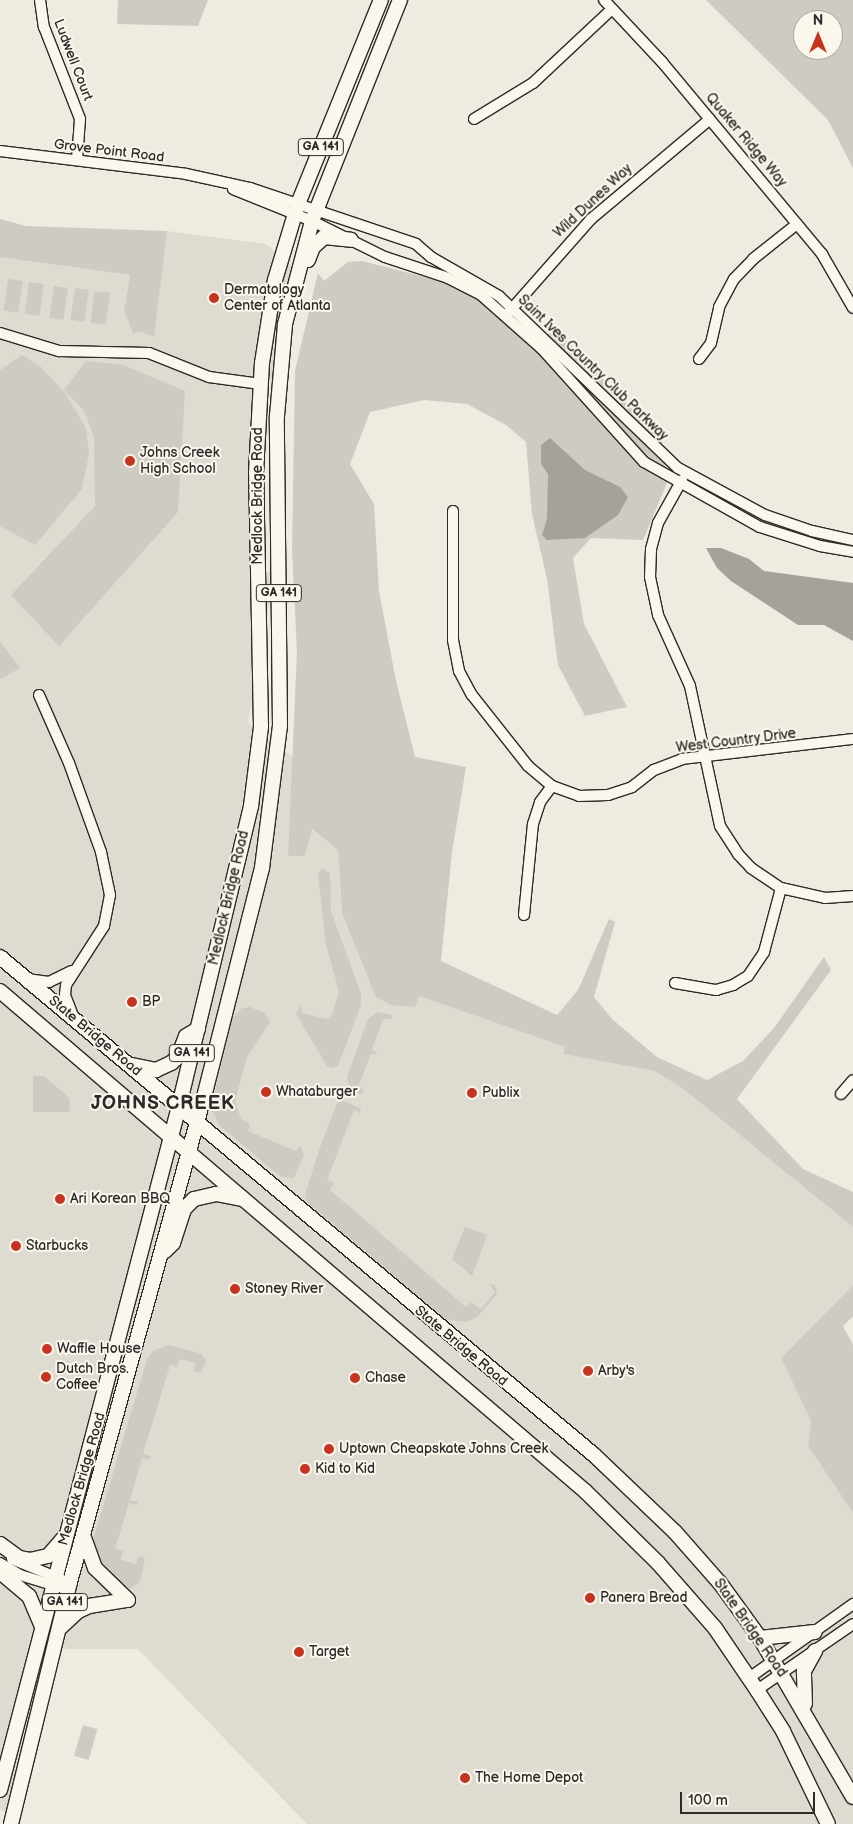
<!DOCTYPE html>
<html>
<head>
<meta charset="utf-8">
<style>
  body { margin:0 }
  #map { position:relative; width:853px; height:1824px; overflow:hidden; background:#eeebe0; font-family:"Balsamiq Sans",sans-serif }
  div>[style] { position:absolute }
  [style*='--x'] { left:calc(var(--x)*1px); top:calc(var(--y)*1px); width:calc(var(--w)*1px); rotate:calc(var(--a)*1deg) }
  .built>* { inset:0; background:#dedbd1 }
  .green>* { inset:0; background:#cecbc2; transform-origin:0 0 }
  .water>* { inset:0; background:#a4a29a }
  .roads { filter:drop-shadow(1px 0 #2b2b2b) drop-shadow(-1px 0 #2b2b2b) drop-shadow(0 1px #2b2b2b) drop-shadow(0 -1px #2b2b2b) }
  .minor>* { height:10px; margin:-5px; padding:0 5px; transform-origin:5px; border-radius:5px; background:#fbf7ec }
  .highway>* { height:14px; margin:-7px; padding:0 7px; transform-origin:7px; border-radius:7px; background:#fbf7ec }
  .dots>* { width:14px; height:14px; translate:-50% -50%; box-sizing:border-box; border:2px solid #fbf7ec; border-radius:50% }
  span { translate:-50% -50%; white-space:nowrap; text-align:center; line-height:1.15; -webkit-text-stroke:4px #fbf7ec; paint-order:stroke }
  .shield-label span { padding:1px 4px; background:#fbf7ec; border:1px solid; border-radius:4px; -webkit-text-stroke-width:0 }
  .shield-label { font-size:12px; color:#2b2b2b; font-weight:700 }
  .street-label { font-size:14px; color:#2b2b2b }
  .poi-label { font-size:14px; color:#2b2b2b }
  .left { translate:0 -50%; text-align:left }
  .district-label { font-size:19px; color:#2b2b2b; font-weight:700; letter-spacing:1px }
  .north { position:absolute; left:793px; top:10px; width:50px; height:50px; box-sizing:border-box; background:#fbf7ec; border:1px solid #a8a59f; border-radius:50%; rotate:0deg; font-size:14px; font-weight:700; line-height:20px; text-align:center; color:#2b2b2b }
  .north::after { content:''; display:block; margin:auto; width:18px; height:22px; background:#c8321e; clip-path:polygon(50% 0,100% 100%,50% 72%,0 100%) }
  .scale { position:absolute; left:680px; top:1792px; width:135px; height:22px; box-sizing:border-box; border:2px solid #2b2b2b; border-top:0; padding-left:6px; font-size:15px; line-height:18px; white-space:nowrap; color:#2b2b2b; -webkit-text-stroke:4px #fbf7ec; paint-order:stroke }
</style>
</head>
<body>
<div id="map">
  <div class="built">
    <i style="clip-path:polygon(167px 231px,266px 244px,295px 269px,275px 345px,275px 383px,262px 381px,257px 574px,275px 570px,248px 722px,294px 758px,288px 855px,311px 829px,338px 850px,342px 913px,419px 996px,565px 1047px,564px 1054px,655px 1071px,686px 1091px,853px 1227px,853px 1285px,781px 1358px,811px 1421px,808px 1446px,853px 1513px,853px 1824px,307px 1824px,138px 1649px,49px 1649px,14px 1815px,0 1810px,0 676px,20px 668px,0 641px,0 257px,130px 275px,124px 311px,133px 333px,142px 332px,153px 337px)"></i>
  </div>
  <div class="green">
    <i style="clip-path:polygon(118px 0,208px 0,198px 26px,117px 24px)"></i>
    <i style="clip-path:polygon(evenodd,706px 0,853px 0,853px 168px,828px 120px,706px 0,803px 20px,833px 20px,833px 50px,803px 50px,803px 20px)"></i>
    <i style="clip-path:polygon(0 219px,26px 226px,167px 231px,154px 337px,142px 332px,133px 333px,124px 311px,130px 275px,0 257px)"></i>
    <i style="clip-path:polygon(362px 261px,448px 283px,488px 306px,525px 338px,559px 332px,662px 441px,667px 483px,643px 540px,591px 538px,573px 558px,584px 624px,627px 707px,585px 716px,558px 665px,547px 579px,532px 514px,526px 442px,506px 425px,467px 404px,424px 400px,370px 412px,350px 464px,374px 504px,379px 591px,396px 681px,415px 757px,466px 767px,452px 852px,441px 961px,557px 1015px,578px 990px,609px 919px,615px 922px,594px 997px,613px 1020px,657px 1057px,707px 1080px,743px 1061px,774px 1028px,824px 957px,831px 970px,737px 1099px,803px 1169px,853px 1192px,853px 1227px,686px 1091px,655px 1071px,563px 1054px,565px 1047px,419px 996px,415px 1007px,391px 1005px,376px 997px,342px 913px,338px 850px,312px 829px,305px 856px,288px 856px,297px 652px,292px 549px,295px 371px,318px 273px,324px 281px,348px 262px)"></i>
    <i style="left:8px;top:279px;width:15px;height:32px;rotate:8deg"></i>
    <i style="left:29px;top:282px;width:15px;height:32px;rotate:8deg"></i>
    <i style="left:54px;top:286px;width:14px;height:32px;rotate:8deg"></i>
    <i style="left:75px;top:288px;width:14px;height:32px;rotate:8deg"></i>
    <i style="left:95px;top:291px;width:15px;height:32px;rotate:8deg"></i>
    <i style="clip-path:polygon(22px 355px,40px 366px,66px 394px,86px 428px,89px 454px,82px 489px,35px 545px,0 526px,0 370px)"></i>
    <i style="clip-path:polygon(86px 361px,124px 365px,185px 391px,178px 512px,59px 646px,11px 595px,95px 506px,94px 437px,84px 411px,64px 390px)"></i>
    <i style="clip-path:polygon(0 641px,20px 668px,1px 679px,0 676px)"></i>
    <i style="clip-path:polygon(322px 868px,330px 873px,331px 911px,361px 994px,361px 1005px,338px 1066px,332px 1068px,327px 1066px,296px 1014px,301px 1005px,302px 1013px,327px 1019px,332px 1015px,339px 991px,326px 945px,318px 875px)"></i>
    <i style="clip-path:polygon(250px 1007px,265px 1013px,270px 1022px,247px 1057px,235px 1101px,241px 1119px,250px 1124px,248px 1131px,296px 1151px,300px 1145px,304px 1155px,294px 1178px,281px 1177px,220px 1126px,213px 1113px,212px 1105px,232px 1019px,242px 1008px)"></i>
    <i style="clip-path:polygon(377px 1012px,392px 1015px,392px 1019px,383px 1019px,372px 1049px,378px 1054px,371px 1054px,358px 1087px,364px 1090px,361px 1095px,349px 1087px,347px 1077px,368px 1019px)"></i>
    <i style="clip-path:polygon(33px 1076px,44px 1076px,64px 1093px,69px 1098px,70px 1112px,33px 1112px)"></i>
    <i style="clip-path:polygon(343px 1100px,361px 1109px,360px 1113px,354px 1110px,327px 1180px,334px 1182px,330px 1190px,466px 1307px,471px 1302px,481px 1309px,495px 1292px,490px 1284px,495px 1285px,497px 1294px,477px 1317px,466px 1322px,445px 1319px,307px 1202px,305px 1195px,319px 1150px,337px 1103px)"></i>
    <i style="clip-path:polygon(465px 1227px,487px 1235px,472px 1276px,452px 1259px)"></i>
    <i style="clip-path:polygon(853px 1285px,853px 1316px,843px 1326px,853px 1345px,853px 1513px,808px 1446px,811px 1421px,781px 1358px)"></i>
    <i style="clip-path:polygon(169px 1345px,202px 1354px,206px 1362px,200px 1373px,194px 1371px,196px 1363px,180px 1359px,177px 1367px,170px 1365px,143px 1454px,151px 1456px,150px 1460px,142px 1458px,130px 1500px,138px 1502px,136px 1505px,129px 1503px,115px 1549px,123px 1551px,121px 1560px,136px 1564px,139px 1556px,145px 1558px,140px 1582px,131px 1588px,122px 1585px,96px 1564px,93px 1540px,147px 1359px,153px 1351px)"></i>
    <i style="left:83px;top:1725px;width:15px;height:32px;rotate:16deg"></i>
  </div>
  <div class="water">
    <i style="clip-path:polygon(550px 438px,585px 470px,620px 487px,628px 497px,618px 515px,585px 538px,547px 540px,542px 535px,547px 519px,548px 474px,541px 464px,541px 445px)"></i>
    <i style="clip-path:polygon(706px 548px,721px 548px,749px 559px,764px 571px,853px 583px,853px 641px,824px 625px,798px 625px,731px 581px,717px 568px)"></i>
  </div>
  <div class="roads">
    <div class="minor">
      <i style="--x:40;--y:0;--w:27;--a:82"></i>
      <i style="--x:44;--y:27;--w:99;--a:68.6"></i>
      <i style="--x:80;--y:119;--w:41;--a:94.2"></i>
      <i style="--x:604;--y:0;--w:85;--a:46.9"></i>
      <i style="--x:662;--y:62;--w:250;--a:50.2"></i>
      <i style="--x:822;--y:254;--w:62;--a:60.1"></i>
      <i style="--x:474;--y:119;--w:69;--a:-31.4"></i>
      <i style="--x:533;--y:83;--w:108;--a:-43.1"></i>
      <i style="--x:0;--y:151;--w:187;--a:7"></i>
      <i style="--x:186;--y:174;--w:66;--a:12.3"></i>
      <i style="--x:250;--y:188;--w:175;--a:18.6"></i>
      <i style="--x:416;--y:244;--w:20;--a:41"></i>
      <i style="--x:431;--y:257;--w:78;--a:29.8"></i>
      <i style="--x:499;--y:296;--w:248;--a:43.9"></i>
      <i style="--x:678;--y:468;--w:99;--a:28.4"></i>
      <i style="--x:765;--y:515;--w:50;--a:18.8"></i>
      <i style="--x:812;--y:531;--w:42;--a:12.4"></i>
      <i style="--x:233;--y:189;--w:85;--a:22.1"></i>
      <i style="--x:312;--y:221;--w:81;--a:26.3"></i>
      <i style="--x:385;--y:257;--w:66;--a:18.4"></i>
      <i style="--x:448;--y:278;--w:36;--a:27"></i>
      <i style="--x:480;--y:294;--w:83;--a:41.6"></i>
      <i style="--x:542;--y:349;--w:152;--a:47.9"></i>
      <i style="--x:644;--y:462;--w:133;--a:29.3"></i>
      <i style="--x:760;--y:527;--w:63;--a:17.6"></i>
      <i style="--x:820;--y:546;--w:34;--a:10"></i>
      <i style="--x:509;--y:312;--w:124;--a:-48.6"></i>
      <i style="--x:591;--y:219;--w:155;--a:-40"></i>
      <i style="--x:0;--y:333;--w:62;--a:17"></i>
      <i style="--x:59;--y:351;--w:90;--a:1.3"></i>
      <i style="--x:149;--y:353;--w:65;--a:21.8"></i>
      <i style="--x:209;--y:377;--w:52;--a:7.7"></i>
      <i style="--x:699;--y:359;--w:20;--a:-53"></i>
      <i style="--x:711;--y:343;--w:37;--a:-77"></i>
      <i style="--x:719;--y:307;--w:32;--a:-62"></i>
      <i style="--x:734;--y:279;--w:28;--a:-46"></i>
      <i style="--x:753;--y:259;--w:56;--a:-38.5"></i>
      <i style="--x:682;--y:480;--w:49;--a:119.2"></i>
      <i style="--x:658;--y:523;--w:27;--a:105"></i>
      <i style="--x:651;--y:549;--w:28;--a:92"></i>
      <i style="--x:650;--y:577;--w:39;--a:78"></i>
      <i style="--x:658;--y:615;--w:78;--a:65.7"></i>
      <i style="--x:690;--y:686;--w:143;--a:77.9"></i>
      <i style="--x:720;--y:826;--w:33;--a:57"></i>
      <i style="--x:738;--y:854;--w:19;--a:47"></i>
      <i style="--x:751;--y:868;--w:36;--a:34"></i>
      <i style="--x:781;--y:888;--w:45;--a:12.8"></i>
      <i style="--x:825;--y:898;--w:28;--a:-4"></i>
      <i style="--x:453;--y:511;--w:129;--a:90"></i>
      <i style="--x:453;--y:640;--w:32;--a:79"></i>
      <i style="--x:459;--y:671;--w:27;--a:62"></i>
      <i style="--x:472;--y:695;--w:90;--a:51.7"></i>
      <i style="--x:528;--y:766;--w:31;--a:40"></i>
      <i style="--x:552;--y:786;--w:29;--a:20"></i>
      <i style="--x:579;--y:796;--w:29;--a:-2"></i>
      <i style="--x:608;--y:795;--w:25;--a:-18"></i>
      <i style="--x:632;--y:787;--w:28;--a:-38"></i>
      <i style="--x:654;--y:770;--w:30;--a:-21"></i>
      <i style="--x:682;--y:759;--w:172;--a:-6.7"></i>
      <i style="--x:39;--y:695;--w:74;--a:66.2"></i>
      <i style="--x:69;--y:763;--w:95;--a:70.2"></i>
      <i style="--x:101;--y:852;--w:44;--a:78.2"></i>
      <i style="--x:110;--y:895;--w:32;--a:101"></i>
      <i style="--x:104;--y:926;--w:70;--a:122.8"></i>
      <i style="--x:66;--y:985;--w:10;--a:96"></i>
      <i style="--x:65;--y:995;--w:22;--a:69"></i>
      <i style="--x:524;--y:915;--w:91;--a:-84.4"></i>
      <i style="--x:533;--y:824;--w:23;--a:-72"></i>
      <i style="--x:540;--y:802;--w:20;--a:-53"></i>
      <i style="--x:27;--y:979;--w:22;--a:8"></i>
      <i style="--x:49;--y:982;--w:25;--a:-26"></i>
      <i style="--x:675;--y:983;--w:42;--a:9.7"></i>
      <i style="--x:716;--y:990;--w:18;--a:-16"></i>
      <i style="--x:733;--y:985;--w:17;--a:-31"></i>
      <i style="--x:748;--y:976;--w:29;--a:-56"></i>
      <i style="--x:764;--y:952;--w:66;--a:-75.1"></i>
      <i style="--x:841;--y:1094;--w:18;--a:-49"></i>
      <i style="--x:12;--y:1559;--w:53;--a:22.2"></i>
      <i style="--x:0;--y:1563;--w:23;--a:31"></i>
      <i style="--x:20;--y:1575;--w:41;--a:17.1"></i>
      <i style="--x:749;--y:1678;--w:128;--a:-35.4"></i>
      <i style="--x:757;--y:1690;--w:116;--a:-34.5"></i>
    </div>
    <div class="highway">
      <i style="--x:308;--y:260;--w:14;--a:-69"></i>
      <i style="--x:313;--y:247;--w:15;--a:-42"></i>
      <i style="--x:324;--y:237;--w:27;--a:6"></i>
      <i style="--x:0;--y:957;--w:774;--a:39.97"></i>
      <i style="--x:593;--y:1454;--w:113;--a:43.6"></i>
      <i style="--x:675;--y:1532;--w:68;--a:48.6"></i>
      <i style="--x:720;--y:1583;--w:68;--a:54"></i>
      <i style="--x:760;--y:1638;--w:184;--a:59.7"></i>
      <i style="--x:0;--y:991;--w:770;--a:40.52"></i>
      <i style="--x:585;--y:1491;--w:103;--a:44.6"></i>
      <i style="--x:658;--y:1563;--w:86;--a:48.8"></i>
      <i style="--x:715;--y:1628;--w:75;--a:55.9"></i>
      <i style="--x:757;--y:1690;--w:49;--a:57.6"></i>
      <i style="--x:783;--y:1731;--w:103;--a:64.2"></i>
      <i style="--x:132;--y:1065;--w:25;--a:12"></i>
      <i style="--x:156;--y:1070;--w:17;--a:-25"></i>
      <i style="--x:171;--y:1063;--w:9;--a:-41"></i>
      <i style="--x:178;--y:1057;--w:22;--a:-69"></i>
      <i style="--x:186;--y:1036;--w:14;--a:-30"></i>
      <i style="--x:165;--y:1251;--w:11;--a:-45"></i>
      <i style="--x:173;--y:1243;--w:36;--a:-72"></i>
      <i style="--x:184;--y:1209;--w:14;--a:-45"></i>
      <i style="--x:194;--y:1199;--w:23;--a:-13"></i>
      <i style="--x:216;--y:1194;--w:26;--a:11"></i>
      <i style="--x:83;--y:1535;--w:35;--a:70"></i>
      <i style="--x:95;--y:1568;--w:46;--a:44.1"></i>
      <i style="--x:0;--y:1544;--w:24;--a:36"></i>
      <i style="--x:19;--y:1558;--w:11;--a:10"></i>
      <i style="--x:30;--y:1560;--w:18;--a:-13"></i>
      <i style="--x:48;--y:1556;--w:23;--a:-49"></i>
      <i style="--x:0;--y:1572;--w:38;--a:40"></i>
      <i style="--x:29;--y:1596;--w:34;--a:67"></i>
      <i style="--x:60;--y:1628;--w:25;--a:-43"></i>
      <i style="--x:78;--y:1611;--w:12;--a:-24"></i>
      <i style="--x:89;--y:1606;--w:39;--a:-9"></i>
      <i style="--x:760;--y:1638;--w:55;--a:-6.2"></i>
      <i style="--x:805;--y:1704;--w:33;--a:-92"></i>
      <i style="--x:804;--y:1671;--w:23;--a:-61"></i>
      <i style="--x:0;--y:1790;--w:707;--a:-75.33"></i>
      <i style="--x:179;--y:1106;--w:309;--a:-76.5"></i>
      <i style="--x:251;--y:806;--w:80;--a:-82.8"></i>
      <i style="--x:261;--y:727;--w:254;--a:-91.1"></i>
      <i style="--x:256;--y:473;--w:110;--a:-86.9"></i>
      <i style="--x:262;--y:363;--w:84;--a:-81.1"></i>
      <i style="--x:275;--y:280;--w:79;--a:-73.2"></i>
      <i style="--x:298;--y:204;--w:220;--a:-67.9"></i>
      <i style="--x:11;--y:1824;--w:249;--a:-76.3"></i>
      <i style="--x:70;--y:1582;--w:503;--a:-74.56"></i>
      <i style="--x:204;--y:1097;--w:236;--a:-75.8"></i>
      <i style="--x:262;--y:868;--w:143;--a:-82.8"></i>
      <i style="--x:280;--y:726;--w:310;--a:-90.6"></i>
      <i style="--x:277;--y:416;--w:92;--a:-85"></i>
      <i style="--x:285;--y:324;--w:106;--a:-75.3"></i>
      <i style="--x:312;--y:221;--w:238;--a:-68.3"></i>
    </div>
  </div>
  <div class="dots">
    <i style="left:214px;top:298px;background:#c8321e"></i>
    <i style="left:130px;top:461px;background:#c8321e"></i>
    <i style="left:132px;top:1002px;background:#c8321e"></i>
    <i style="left:266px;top:1092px;background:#c8321e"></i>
    <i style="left:472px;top:1093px;background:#c8321e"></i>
    <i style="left:60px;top:1199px;background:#c8321e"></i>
    <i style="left:16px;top:1246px;background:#c8321e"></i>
    <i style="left:235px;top:1289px;background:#c8321e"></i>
    <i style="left:47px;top:1349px;background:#c8321e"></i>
    <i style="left:588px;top:1371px;background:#c8321e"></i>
    <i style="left:46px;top:1377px;background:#c8321e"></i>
    <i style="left:355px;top:1378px;background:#c8321e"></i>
    <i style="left:329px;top:1449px;background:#c8321e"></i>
    <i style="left:305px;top:1469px;background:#c8321e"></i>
    <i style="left:590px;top:1598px;background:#c8321e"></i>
    <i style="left:299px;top:1652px;background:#c8321e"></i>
    <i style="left:465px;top:1778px;background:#c8321e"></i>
  </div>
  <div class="shield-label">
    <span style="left:321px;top:147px">GA 141</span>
    <span style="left:279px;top:593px">GA 141</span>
    <span style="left:192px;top:1053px">GA 141</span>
    <span style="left:65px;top:1602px">GA 141</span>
  </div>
  <div class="street-label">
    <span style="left:73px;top:60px;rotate:69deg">Ludwell Court</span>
    <span style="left:746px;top:140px;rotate:50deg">Quaker Ridge Way</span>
    <span style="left:109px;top:151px;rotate:7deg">Grove Point Road</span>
    <span style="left:593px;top:201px;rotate:-43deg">Wild Dunes Way</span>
    <span style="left:593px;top:368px;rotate:44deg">Saint Ives Country Club Parkway</span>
    <span style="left:258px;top:496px;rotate:-90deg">Medlock Bridge Road</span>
    <span style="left:736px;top:741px;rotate:-7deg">West Country Drive</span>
    <span style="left:229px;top:898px;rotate:-77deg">Medlock Bridge Road</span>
    <span style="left:95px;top:1036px;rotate:40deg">State Bridge Road</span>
    <span style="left:461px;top:1346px;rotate:40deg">State Bridge Road</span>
    <span style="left:82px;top:1479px;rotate:-74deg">Medlock Bridge Road</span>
    <span style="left:750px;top:1628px;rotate:55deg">State Bridge Road</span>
  </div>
  <div class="poi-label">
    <span class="left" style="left:224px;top:298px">Dermatology<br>Center of Atlanta</span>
    <span class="left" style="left:140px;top:461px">Johns Creek<br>High School</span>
    <span class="left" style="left:142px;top:1002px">BP</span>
    <span class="left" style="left:276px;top:1092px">Whataburger</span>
    <span class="left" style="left:482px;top:1093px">Publix</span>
    <span class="left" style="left:70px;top:1199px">Ari Korean BBQ</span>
    <span class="left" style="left:26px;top:1246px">Starbucks</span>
    <span class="left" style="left:245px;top:1289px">Stoney River</span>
    <span class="left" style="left:57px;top:1349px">Waffle House</span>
    <span class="left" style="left:56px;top:1377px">Dutch Bros.<br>Coffee</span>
    <span class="left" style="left:598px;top:1371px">Arby's</span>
    <span class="left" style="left:365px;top:1378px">Chase</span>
    <span class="left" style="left:339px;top:1449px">Uptown Cheapskate Johns Creek</span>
    <span class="left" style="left:315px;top:1469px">Kid to Kid</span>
    <span class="left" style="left:600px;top:1598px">Panera Bread</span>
    <span class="left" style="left:309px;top:1652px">Target</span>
    <span class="left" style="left:475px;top:1778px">The Home Depot</span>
  </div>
  <div class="district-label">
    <span style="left:163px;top:1104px">JOHNS CREEK</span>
  </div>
  <div class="north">N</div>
  <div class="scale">100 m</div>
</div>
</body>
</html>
